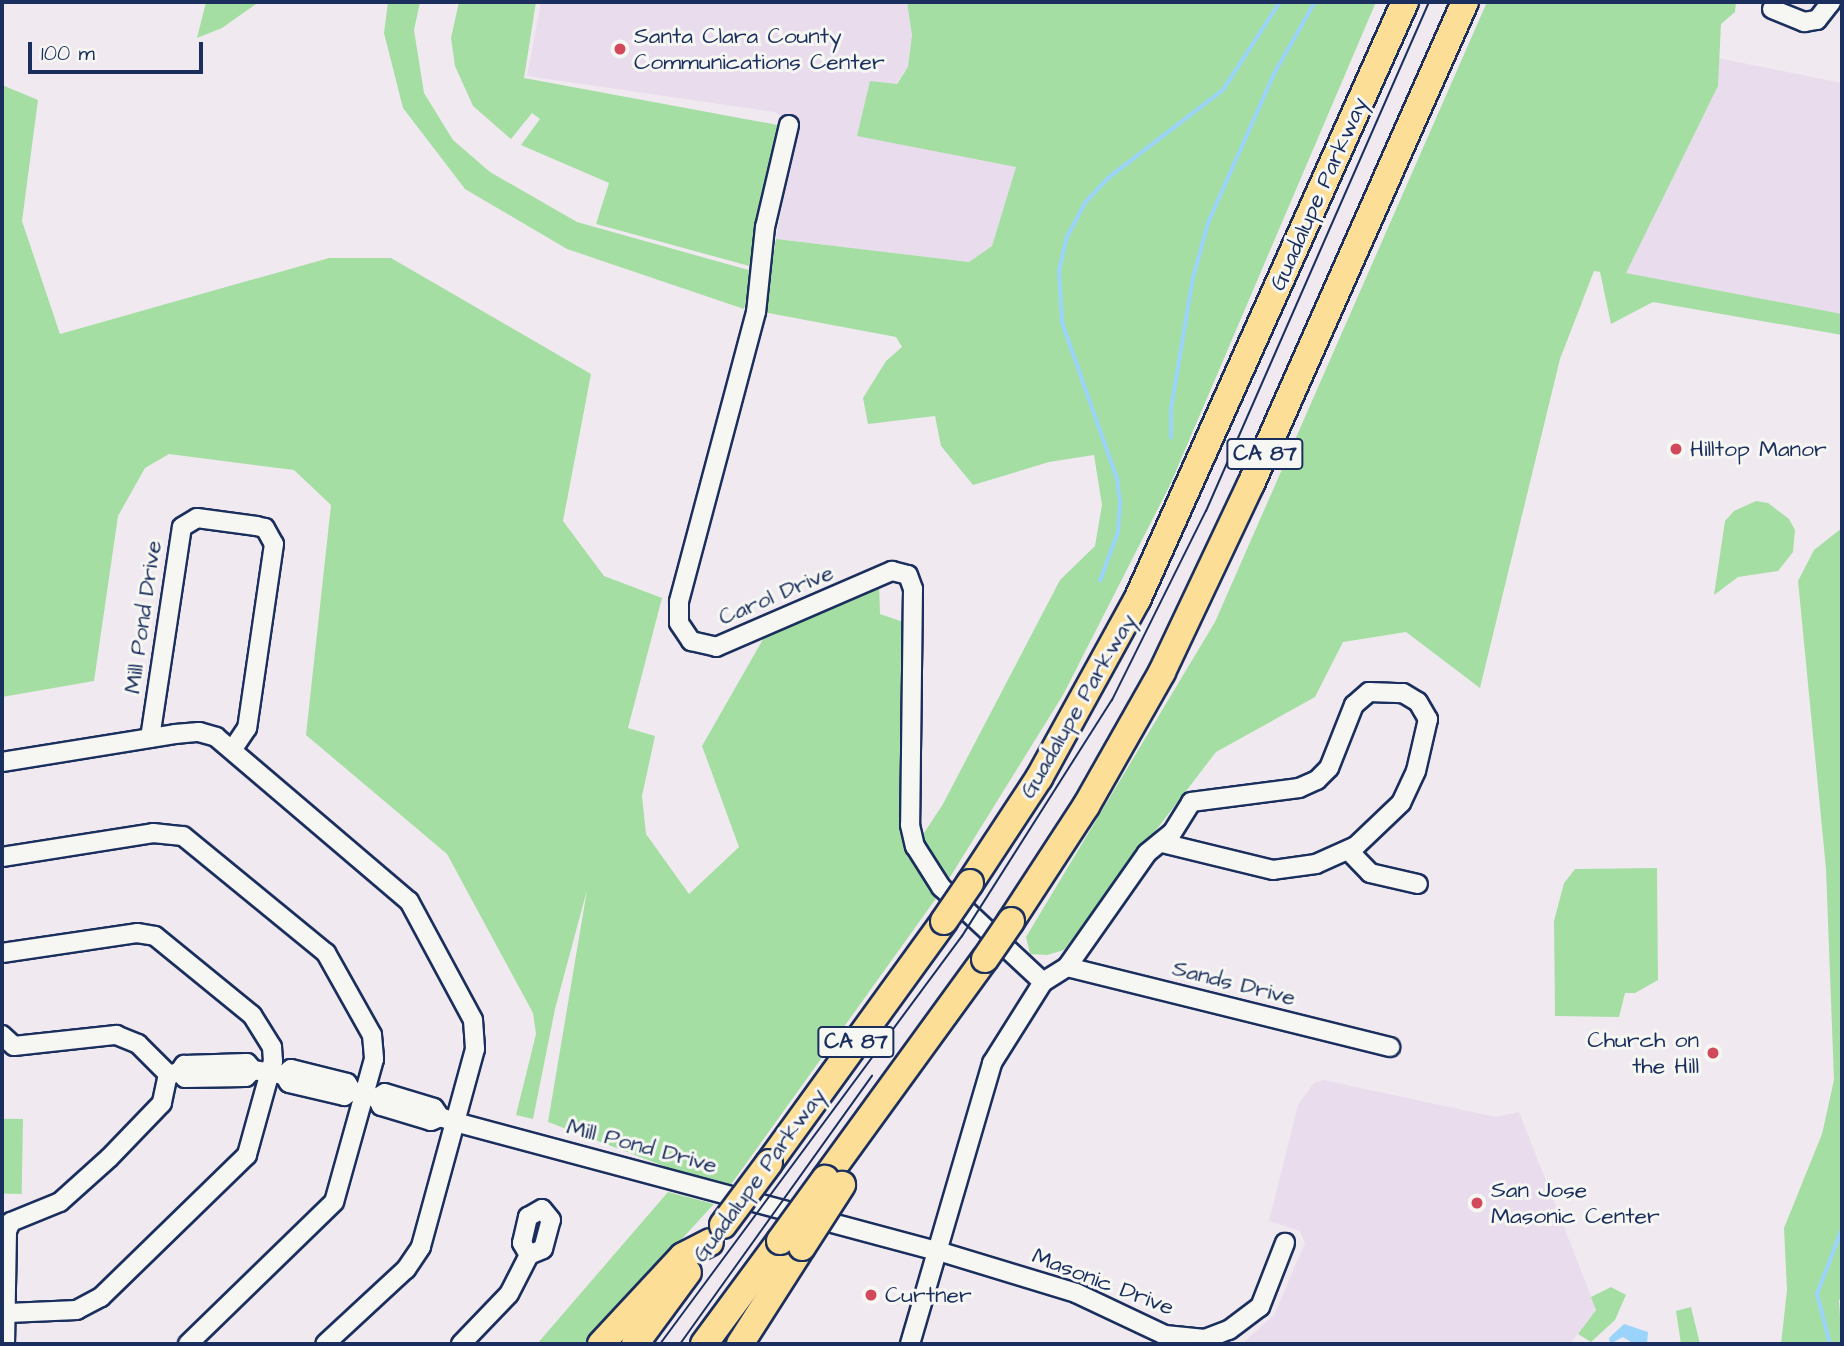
<!DOCTYPE html>
<html>
<head>
<meta charset="utf-8">
<style>
  body { margin:0 }
  #map { position:relative; width:1844px; height:1346px; overflow:hidden; background:#f0eaf0; font-family:"Architects Daughter",sans-serif }
  div>[style] { position:absolute }
  [style*='--x'] { left:calc(var(--x)*1px); top:calc(var(--y)*1px); width:calc(var(--w)*1px); rotate:calc(var(--a)*1deg) }
  .built>* { inset:0; background:#e9dced }
  .green>* { inset:0; background:#a5dea3; transform-origin:0 0 }
  .water>* { inset:0; background:#9ad4fa }
  .stream>* { height:3.5px; margin:-1.75px; padding:0 1.75px; transform-origin:1.75px; border-radius:1.75px; background:#9ad4fa }
  .roads { filter:drop-shadow(2px 0 #1b2f5e) drop-shadow(-2px 0 #1b2f5e) drop-shadow(0 2px #1b2f5e) drop-shadow(0 -2px #1b2f5e) }
  .minor>* { height:18px; margin:-9px; padding:0 9px; transform-origin:9px; border-radius:9px; background:#f6f6f2 }
  .highway>* { height:26px; margin:-13px; padding:0 13px; transform-origin:13px; border-radius:13px; background:#fdde96 }
  .tram>* { height:2px; margin:-1px; padding:0 1px; transform-origin:1px; border-radius:1px; background:#1b2f5e }
  .bridges { filter:drop-shadow(2px 0 #1b2f5e) drop-shadow(-2px 0 #1b2f5e) drop-shadow(0 2px #1b2f5e) drop-shadow(0 -2px #1b2f5e) }
  .highway-bridge>* { height:26px; margin:-13px; padding:0 13px; transform-origin:13px; border-radius:13px; background:#fdde96 }
  .dots>* { width:19px; height:19px; translate:-50% -50%; box-sizing:border-box; border:4px solid #f6f6f2; border-radius:50% }
  span { translate:-50% -50%; white-space:nowrap; text-align:center; line-height:1.15; -webkit-text-stroke:6px #f6f6f2; paint-order:stroke }
  .shield-label span { padding:2px 5px; background:#f6f6f2; border:2px solid; border-radius:5px; -webkit-text-stroke-width:0 }
  .shield-label { font-size:21px; color:#1b2f5e; font-weight:700 }
  .poi-label { font-size:23px; color:#1b2f5e }
  .left { translate:0 -50%; text-align:left }
  .right { translate:-100% -50%; text-align:right }
  .street-label { font-size:23px; color:#1b2f5e }
  .frame { position:absolute; inset:0; border:4px solid #1b2f5e; pointer-events:none }
  .scale { position:absolute; left:28px; top:42px; width:175px; height:32px; box-sizing:border-box; border:4px solid #1b2f5e; border-top:0; padding-left:9px; font-size:21px; line-height:24px; white-space:nowrap; color:#1b2f5e; -webkit-text-stroke:5px #f6f6f2; paint-order:stroke }
</style>
</head>
<body>
<div id="map">
  <div class="built">
    <i style="clip-path:polygon(541px 2px,907px 2px,912px 35px,908px 67px,858px 135px,1016px 167px,992px 246px,969px 262px,776px 239px,797px 126px,774px 112px,527px 76px)"></i>
    <i style="clip-path:polygon(1718px 58px,1842px 83px,1842px 314px,1625px 273px,1718px 86px)"></i>
    <i style="clip-path:polygon(1323px 1080px,1496px 1117px,1519px 1112px,1596px 1309px,1570px 1344px,1242px 1344px,1274px 1315px,1305px 1243px,1300px 1231px,1269px 1221px,1298px 1105px,1314px 1083px)"></i>
  </div>
  <div class="green">
    <i style="clip-path:polygon(206px 2px,259px 2px,222px 28px,197px 38px)"></i>
    <i style="clip-path:polygon(388px 2px,420px 2px,414px 30px,424px 93px,453px 140px,490px 172px,577px 222px,752px 271px,744px 309px,567px 249px,465px 189px,403px 108px,384px 33px)"></i>
    <i style="clip-path:polygon(459px 2px,536px 2px,524px 78px,783px 126px,753px 267px,596px 224px,609px 183px,521px 145px,540px 119px,532px 113px,511px 139px,473px 106px,455px 66px,451px 38px)"></i>
    <i style="clip-path:polygon(907px 2px,1376px 2px,1170px 485px,1063px 695px,947px 882px,922px 836px,943px 804px,1060px 580px,1095px 546px,1102px 505px,1094px 455px,1049px 462px,973px 485px,941px 446px,935px 416px,868px 424px,863px 398px,886px 361px,902px 347px,896px 337px,763px 312px,776px 239px,969px 262px,992px 246px,1016px 167px,857px 136px,870px 81px,897px 84px,908px 67px,912px 35px)"></i>
    <i style="clip-path:polygon(1487px 2px,1736px 2px,1735px 12px,1721px 24px,1718px 86px,1626px 273px,1842px 314px,1842px 335px,1653px 302px,1611px 324px,1600px 272px,1594px 271px,1560px 359px,1480px 688px,1406px 632px,1343px 642px,1315px 697px,1216px 752px,1064px 950px,1047px 955px,1030px 954px,1026px 937px,1215px 622px)"></i>
    <i style="clip-path:polygon(2px 85px,38px 100px,22px 221px,60px 334px,329px 258px,391px 258px,591px 374px,563px 521px,604px 576px,662px 598px,628px 728px,655px 736px,642px 796px,646px 834px,689px 894px,739px 847px,702px 746px,766px 634px,879px 583px,880px 614px,909px 624px,899px 814px,915px 867px,937px 897px,727px 1190px,548px 1122px,587px 890px,555px 1009px,533px 1119px,516px 1115px,536px 1034px,533px 1013px,447px 854px,306px 735px,331px 505px,294px 470px,169px 454px,145px 468px,118px 516px,94px 681px,2px 697px)"></i>
    <i style="clip-path:polygon(1756px 501px,1768px 503px,1789px 519px,1795px 530px,1793px 552px,1778px 571px,1738px 577px,1714px 595px,1725px 521px,1734px 511px)"></i>
    <i style="clip-path:polygon(1842px 528px,1842px 1293px,1839px 1301px,1842px 1344px,1781px 1344px,1787px 1290px,1784px 1228px,1822px 1134px,1834px 1080px,1826px 869px,1798px 581px,1814px 550px)"></i>
    <i style="clip-path:polygon(1657px 868px,1658px 980px,1635px 993px,1625px 993px,1619px 1017px,1555px 1016px,1554px 921px,1564px 883px,1575px 869px)"></i>
    <i style="left:23px;top:1119px;width:75px;height:21px;rotate:91deg"></i>
    <i style="clip-path:polygon(668px 1192px,714px 1204px,585px 1344px,537px 1344px)"></i>
    <i style="clip-path:polygon(1611px 1287px,1626px 1295px,1615px 1320px,1591px 1342px,1578px 1334px,1596px 1310px,1591px 1297px)"></i>
    <i style="clip-path:polygon(1691px 1307px,1700px 1344px,1681px 1344px,1676px 1311px)"></i>
  </div>
  <div class="water">
    <i style="clip-path:polygon(1624px 1324px,1648px 1332px,1647px 1344px,1634px 1344px,1623px 1337px,1610px 1344px,1609px 1338px)"></i>
  </div>
  <div class="stream">
    <i style="--x:1171;--y:438;--w:29;--a:-90"></i>
    <i style="--x:1171;--y:409;--w:133;--a:-80.5"></i>
    <i style="--x:1193;--y:278;--w:57;--a:-74.7"></i>
    <i style="--x:1208;--y:223;--w:163;--a:-66.1"></i>
    <i style="--x:1274;--y:74;--w:83;--a:-60.3"></i>
    <i style="--x:1100;--y:581;--w:52;--a:-69.8"></i>
    <i style="--x:1118;--y:532;--w:30;--a:-86"></i>
    <i style="--x:1120;--y:502;--w:23;--a:-97"></i>
    <i style="--x:1117;--y:479;--w:165;--a:-109.4"></i>
    <i style="--x:1062;--y:323;--w:52;--a:-93.3"></i>
    <i style="--x:1059;--y:271;--w:35;--a:-77"></i>
    <i style="--x:1067;--y:237;--w:38;--a:-62"></i>
    <i style="--x:1085;--y:203;--w:33;--a:-47"></i>
    <i style="--x:1107;--y:179;--w:146;--a:-37.5"></i>
    <i style="--x:1223;--y:90;--w:105;--a:-57.1"></i>
    <i style="--x:1830;--y:1344;--w:52;--a:-104.6"></i>
    <i style="--x:1817;--y:1294;--w:70;--a:-69"></i>
  </div>
  <div class="roads">
    <div class="minor">
      <i style="--x:1772;--y:9;--w:35;--a:22"></i>
      <i style="--x:1804;--y:22;--w:13;--a:-9"></i>
      <i style="--x:1817;--y:20;--w:23;--a:-52"></i>
      <i style="--x:789;--y:125;--w:105;--a:103.2"></i>
      <i style="--x:765;--y:227;--w:85;--a:96"></i>
      <i style="--x:756;--y:312;--w:300;--a:104.9"></i>
      <i style="--x:679;--y:602;--w:21;--a:90"></i>
      <i style="--x:679;--y:623;--w:22;--a:56"></i>
      <i style="--x:691;--y:641;--w:26;--a:13"></i>
      <i style="--x:716;--y:647;--w:192;--a:-23.4"></i>
      <i style="--x:892;--y:571;--w:16;--a:14"></i>
      <i style="--x:908;--y:575;--w:15;--a:70"></i>
      <i style="--x:913;--y:589;--w:236;--a:90.7"></i>
      <i style="--x:910;--y:825;--w:22;--a:77"></i>
      <i style="--x:915;--y:846;--w:49;--a:57.6"></i>
      <i style="--x:941;--y:887;--w:139;--a:43"></i>
      <i style="--x:150;--y:738;--w:213;--a:-81.4"></i>
      <i style="--x:182;--y:527;--w:17;--a:-31"></i>
      <i style="--x:197;--y:518;--w:60;--a:7.7"></i>
      <i style="--x:256;--y:526;--w:9;--a:13"></i>
      <i style="--x:265;--y:528;--w:18;--a:61"></i>
      <i style="--x:274;--y:544;--w:186;--a:98.3"></i>
      <i style="--x:247;--y:728;--w:25;--a:124"></i>
      <i style="--x:2;--y:762;--w:175;--a:-9.2"></i>
      <i style="--x:175;--y:734;--w:24;--a:-5"></i>
      <i style="--x:199;--y:732;--w:18;--a:16"></i>
      <i style="--x:216;--y:737;--w:253;--a:40.4"></i>
      <i style="--x:409;--y:901;--w:135;--a:61.7"></i>
      <i style="--x:473;--y:1020;--w:29;--a:86"></i>
      <i style="--x:475;--y:1049;--w:205;--a:105.3"></i>
      <i style="--x:421;--y:1247;--w:27;--a:124"></i>
      <i style="--x:406;--y:1269;--w:110;--a:137.2"></i>
      <i style="--x:1348;--y:850;--w:32;--a:46"></i>
      <i style="--x:1370;--y:873;--w:49;--a:12.9"></i>
      <i style="--x:2;--y:857;--w:153;--a:-9"></i>
      <i style="--x:153;--y:833;--w:30;--a:6"></i>
      <i style="--x:183;--y:836;--w:185;--a:39.3"></i>
      <i style="--x:326;--y:953;--w:94;--a:60.7"></i>
      <i style="--x:372;--y:1035;--w:24;--a:85"></i>
      <i style="--x:374;--y:1059;--w:148;--a:105.6"></i>
      <i style="--x:334;--y:1202;--w:204;--a:135.8"></i>
      <i style="--x:2;--y:953;--w:136;--a:-8.4"></i>
      <i style="--x:137;--y:933;--w:18;--a:9"></i>
      <i style="--x:155;--y:936;--w:125;--a:39.2"></i>
      <i style="--x:252;--y:1015;--w:38;--a:58"></i>
      <i style="--x:272;--y:1047;--w:14;--a:86"></i>
      <i style="--x:273;--y:1061;--w:98;--a:105.5"></i>
      <i style="--x:247;--y:1155;--w:204;--a:135.8"></i>
      <i style="--x:101;--y:1297;--w:27;--a:152"></i>
      <i style="--x:77;--y:1310;--w:69;--a:177.5"></i>
      <i style="--x:1067;--y:967;--w:333;--a:13.9"></i>
      <i style="--x:2;--y:1035;--w:16;--a:43"></i>
      <i style="--x:14;--y:1046;--w:103;--a:-6.2"></i>
      <i style="--x:116;--y:1035;--w:24;--a:22"></i>
      <i style="--x:138;--y:1044;--w:42;--a:45"></i>
      <i style="--x:168;--y:1074;--w:30;--a:102"></i>
      <i style="--x:162;--y:1103;--w:76;--a:133.9"></i>
      <i style="--x:109;--y:1158;--w:66;--a:138.1"></i>
      <i style="--x:60;--y:1202;--w:53;--a:157.8"></i>
      <i style="--x:11;--y:1222;--w:10;--a:114"></i>
      <i style="--x:7;--y:1231;--w:113;--a:91"></i>
      <i style="--x:179;--y:1072;--w:9;--a:-54"></i>
      <i style="--x:184;--y:1065;--w:63;--a:-1.8"></i>
      <i style="--x:247;--y:1063;--w:9;--a:49"></i>
      <i style="--x:253;--y:1070;--w:31;--a:9"></i>
      <i style="--x:284;--y:1075;--w:9;--a:58"></i>
      <i style="--x:289;--y:1083;--w:57;--a:13.3"></i>
      <i style="--x:344;--y:1096;--w:9;--a:-32"></i>
      <i style="--x:172;--y:1074;--w:7;--a:-16"></i>
      <i style="--x:179;--y:1072;--w:8;--a:45"></i>
      <i style="--x:185;--y:1078;--w:61;--a:-0.9"></i>
      <i style="--x:246;--y:1077;--w:10;--a:-45"></i>
      <i style="--x:284;--y:1075;--w:9;--a:-41"></i>
      <i style="--x:291;--y:1069;--w:58;--a:14"></i>
      <i style="--x:347;--y:1083;--w:9;--a:58"></i>
      <i style="--x:352;--y:1091;--w:26;--a:16"></i>
      <i style="--x:377;--y:1098;--w:9;--a:63"></i>
      <i style="--x:381;--y:1106;--w:52;--a:16.7"></i>
      <i style="--x:431;--y:1121;--w:10;--a:-24"></i>
      <i style="--x:377;--y:1098;--w:9;--a:-32"></i>
      <i style="--x:385;--y:1093;--w:51;--a:17"></i>
      <i style="--x:434;--y:1108;--w:11;--a:56"></i>
      <i style="--x:440;--y:1117;--w:16;--a:18"></i>
      <i style="--x:455;--y:1122;--w:500;--a:15"></i>
      <i style="--x:938;--y:1251;--w:144;--a:16.9"></i>
      <i style="--x:1076;--y:1293;--w:98;--a:25.3"></i>
      <i style="--x:1165;--y:1335;--w:40;--a:5.7"></i>
      <i style="--x:1205;--y:1339;--w:26;--a:-21"></i>
      <i style="--x:1229;--y:1330;--w:39;--a:-37"></i>
      <i style="--x:1260;--y:1307;--w:69;--a:-68.7"></i>
      <i style="--x:529;--y:1255;--w:14;--a:-120"></i>
      <i style="--x:522;--y:1243;--w:27;--a:-77"></i>
      <i style="--x:528;--y:1217;--w:16;--a:-30"></i>
      <i style="--x:461;--y:1344;--w:69;--a:-46.2"></i>
      <i style="--x:509;--y:1294;--w:44;--a:-62.9"></i>
      <i style="--x:529;--y:1255;--w:15;--a:-23"></i>
      <i style="--x:543;--y:1249;--w:30;--a:-75"></i>
      <i style="--x:551;--y:1220;--w:14;--a:-129"></i>
      <i style="--x:910;--y:1344;--w:293;--a:-73.7"></i>
      <i style="--x:992;--y:1063;--w:96;--a:-57.8"></i>
      <i style="--x:1043;--y:982;--w:28;--a:-32"></i>
      <i style="--x:1067;--y:967;--w:139;--a:-54.9"></i>
      <i style="--x:1147;--y:853;--w:32;--a:-39"></i>
      <i style="--x:1172;--y:833;--w:36;--a:-58"></i>
      <i style="--x:1191;--y:802;--w:109;--a:-7.4"></i>
      <i style="--x:1299;--y:788;--w:20;--a:-24"></i>
      <i style="--x:1317;--y:780;--w:17;--a:-45"></i>
      <i style="--x:1329;--y:768;--w:68;--a:-68.4"></i>
      <i style="--x:1354;--y:705;--w:20;--a:-41"></i>
      <i style="--x:1369;--y:692;--w:34;--a:2"></i>
      <i style="--x:1403;--y:693;--w:17;--a:31"></i>
      <i style="--x:1418;--y:702;--w:20;--a:60"></i>
      <i style="--x:1428;--y:719;--w:53;--a:103"></i>
      <i style="--x:1416;--y:771;--w:35;--a:115"></i>
      <i style="--x:1401;--y:803;--w:62;--a:136.3"></i>
      <i style="--x:1356;--y:846;--w:44;--a:155.8"></i>
      <i style="--x:1316;--y:864;--w:43;--a:172.1"></i>
      <i style="--x:1273;--y:870;--w:114;--a:-166.3"></i>
    </div>
    <div class="highway">
      <i style="--x:970;--y:883;--w:126;--a:-56.7"></i>
      <i style="--x:1039;--y:778;--w:203;--a:-61.2"></i>
      <i style="--x:1137;--y:600;--w:655;--a:-65.86"></i>
      <i style="--x:1011;--y:921;--w:137;--a:-56.9"></i>
      <i style="--x:1086;--y:806;--w:154;--a:-60.4"></i>
      <i style="--x:1162;--y:672;--w:208;--a:-64.7"></i>
      <i style="--x:1251;--y:484;--w:527;--a:-66.06"></i>
      <i style="--x:769;--y:1163;--w:299;--a:-54.1"></i>
      <i style="--x:825;--y:1179;--w:272;--a:-54"></i>
      <i style="--x:601;--y:1344;--w:120;--a:-47"></i>
      <i style="--x:683;--y:1256;--w:30;--a:-27"></i>
      <i style="--x:635;--y:1344;--w:89;--a:-53.6"></i>
      <i style="--x:704;--y:1344;--w:128;--a:-53.6"></i>
      <i style="--x:740;--y:1344;--w:115;--a:-57.4"></i>
    </div>
  </div>
  <div class="tram">
    <i style="--x:660;--y:1344;--w:508;--a:-53.49"></i>
    <i style="--x:962;--y:936;--w:280;--a:-57.6"></i>
    <i style="--x:1112;--y:700;--w:211;--a:-63.6"></i>
    <i style="--x:1206;--y:511;--w:556;--a:-66.34"></i>
    <i style="--x:680;--y:1344;--w:330;--a:-54.4"></i>
  </div>
  <div class="bridges">
    <div class="highway-bridge">
      <i style="--x:944;--y:921;--w:46;--a:-55.6"></i>
      <i style="--x:985;--y:959;--w:46;--a:-55.6"></i>
      <i style="--x:723;--y:1225;--w:77;--a:-53.4"></i>
      <i style="--x:780;--y:1241;--w:77;--a:-54"></i>
      <i style="--x:802;--y:1247;--w:74;--a:-57.2"></i>
    </div>
  </div>
  <div class="dots">
    <i style="left:620px;top:49px;background:#d1495b"></i>
    <i style="left:1676px;top:449px;background:#d1495b"></i>
    <i style="left:1713px;top:1053px;background:#d1495b"></i>
    <i style="left:1477px;top:1203px;background:#d1495b"></i>
    <i style="left:871px;top:1295px;background:#d1495b"></i>
  </div>
  <div class="shield-label">
    <span style="left:1265px;top:454px">CA 87</span>
    <span style="left:856px;top:1042px">CA 87</span>
  </div>
  <div class="poi-label">
    <span class="left" style="left:634px;top:49px">Santa Clara County<br>Communications Center</span>
    <span class="left" style="left:1690px;top:449px">Hilltop Manor</span>
    <span class="right" style="left:1699px;top:1053px">Church on<br>the Hill</span>
    <span class="left" style="left:1491px;top:1203px">San Jose<br>Masonic Center</span>
    <span class="left" style="left:885px;top:1295px">Curtner</span>
  </div>
  <div class="street-label">
    <span style="left:1319px;top:194px;rotate:-66deg">Guadalupe Parkway</span>
    <span style="left:776px;top:595px;rotate:-23deg">Carol Drive</span>
    <span style="left:143px;top:617px;rotate:-82deg">Mill Pond Drive</span>
    <span style="left:1078px;top:706px;rotate:-60deg">Guadalupe Parkway</span>
    <span style="left:1234px;top:983px;rotate:14deg">Sands Drive</span>
    <span style="left:642px;top:1146px;rotate:15deg">Mill Pond Drive</span>
    <span style="left:759px;top:1175px;rotate:-54deg">Guadalupe Parkway</span>
    <span style="left:1103px;top:1282px;rotate:21deg">Masonic Drive</span>
  </div>
  <div class="frame"></div>
  <div class="scale">100 m</div>
</div>
</body>
</html>
